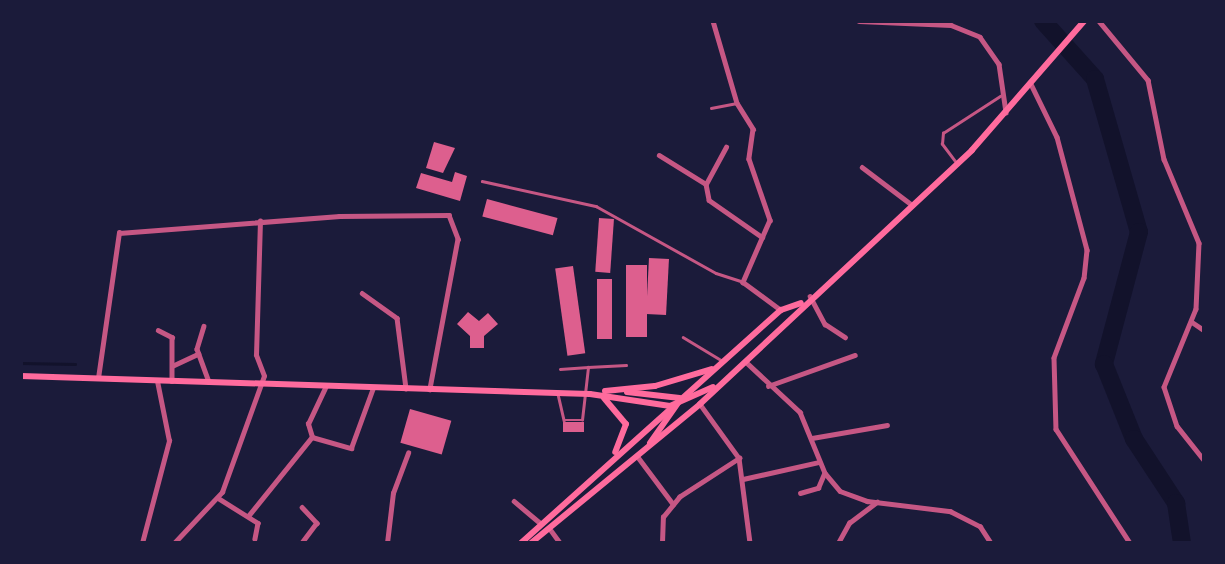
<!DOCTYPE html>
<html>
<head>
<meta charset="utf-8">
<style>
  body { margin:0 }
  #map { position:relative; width:1225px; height:564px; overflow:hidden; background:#1b1b3a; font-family:Figtree,sans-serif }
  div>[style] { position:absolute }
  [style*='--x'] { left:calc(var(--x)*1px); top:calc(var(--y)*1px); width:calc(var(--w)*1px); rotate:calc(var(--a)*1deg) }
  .stream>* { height:2.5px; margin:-1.25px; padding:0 1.25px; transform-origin:1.25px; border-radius:1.25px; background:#12122b }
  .river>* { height:18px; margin:-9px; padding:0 9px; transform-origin:9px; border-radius:9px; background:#12122b }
  .building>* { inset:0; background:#dd5f8e; transform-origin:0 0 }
  .service>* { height:2.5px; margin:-1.25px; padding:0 1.25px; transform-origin:1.25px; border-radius:1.25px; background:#c65784 }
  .minor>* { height:4.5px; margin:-2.25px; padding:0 2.25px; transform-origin:2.25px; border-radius:2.25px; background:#c65784 }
  .secondary>* { height:6px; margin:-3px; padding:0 3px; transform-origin:3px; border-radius:3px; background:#ff6b9d }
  span { translate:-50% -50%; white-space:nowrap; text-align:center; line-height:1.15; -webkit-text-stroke:6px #1b1b3a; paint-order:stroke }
  .frame { position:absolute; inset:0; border:23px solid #1b1b3a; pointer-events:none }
</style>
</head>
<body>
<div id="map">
  <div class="stream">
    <i style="--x:21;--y:363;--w:54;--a:1.1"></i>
  </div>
  <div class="river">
    <i style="--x:1043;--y:21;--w:78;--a:48.1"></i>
    <i style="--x:1095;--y:79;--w:159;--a:74"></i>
    <i style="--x:1139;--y:232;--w:137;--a:104.9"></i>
    <i style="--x:1104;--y:364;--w:81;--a:68.2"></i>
    <i style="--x:1134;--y:439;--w:77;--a:56.7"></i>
    <i style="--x:1176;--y:503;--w:40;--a:81.5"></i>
  </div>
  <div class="building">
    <i style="clip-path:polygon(434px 142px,455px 148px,443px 173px,426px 168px)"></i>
    <i style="clip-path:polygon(455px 172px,467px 176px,460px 201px,416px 188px,421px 173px,452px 182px)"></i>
    <i style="left:487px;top:199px;width:73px;height:18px;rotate:15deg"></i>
    <i style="left:599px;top:218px;width:15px;height:54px;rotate:4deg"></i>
    <i style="left:649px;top:258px;width:20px;height:56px;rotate:3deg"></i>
    <i style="left:626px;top:265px;width:21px;height:72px"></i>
    <i style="left:573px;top:266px;width:88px;height:18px;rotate:82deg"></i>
    <i style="left:597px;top:279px;width:15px;height:60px"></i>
    <i style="clip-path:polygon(468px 312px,479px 321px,488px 313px,498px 324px,484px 336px,484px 348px,470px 348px,470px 336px,457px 324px)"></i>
    <i style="left:410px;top:409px;width:43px;height:35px;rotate:16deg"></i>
    <i style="left:563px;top:422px;width:21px;height:10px"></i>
  </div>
  <div class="service">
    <i style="--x:711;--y:108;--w:26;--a:-11"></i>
    <i style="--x:957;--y:164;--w:25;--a:-127"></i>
    <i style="--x:942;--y:144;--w:11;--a:-85"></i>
    <i style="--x:943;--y:133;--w:68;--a:-33"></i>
    <i style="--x:482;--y:181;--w:117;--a:12.4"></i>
    <i style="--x:596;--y:206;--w:137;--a:29.2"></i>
    <i style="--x:716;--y:273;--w:28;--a:18"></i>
    <i style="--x:683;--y:337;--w:44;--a:31.2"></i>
    <i style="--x:560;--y:369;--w:28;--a:-4"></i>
    <i style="--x:558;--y:394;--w:27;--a:77"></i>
    <i style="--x:564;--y:420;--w:18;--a:0"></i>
    <i style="--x:582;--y:420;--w:53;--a:-83.5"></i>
    <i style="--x:588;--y:367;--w:38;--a:-3"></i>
  </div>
  <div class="minor">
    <i style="--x:713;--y:21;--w:85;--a:73.7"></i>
    <i style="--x:737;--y:103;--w:31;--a:58"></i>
    <i style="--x:753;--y:129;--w:30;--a:98"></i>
    <i style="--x:749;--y:159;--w:65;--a:71"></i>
    <i style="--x:770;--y:220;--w:68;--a:113.5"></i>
    <i style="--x:743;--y:282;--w:47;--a:36.4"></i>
    <i style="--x:859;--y:21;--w:92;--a:2.5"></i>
    <i style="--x:951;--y:25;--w:31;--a:22"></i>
    <i style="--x:980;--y:37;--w:33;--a:55"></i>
    <i style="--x:999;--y:64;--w:49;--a:81.7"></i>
    <i style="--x:1099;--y:21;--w:77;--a:50.3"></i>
    <i style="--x:1148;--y:80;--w:81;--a:78.6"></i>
    <i style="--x:1164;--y:159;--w:91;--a:67.4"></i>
    <i style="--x:1199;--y:243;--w:66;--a:92.6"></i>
    <i style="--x:1196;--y:309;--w:84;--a:112.3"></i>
    <i style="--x:1164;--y:387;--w:41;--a:71.6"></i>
    <i style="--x:1177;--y:426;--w:43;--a:51.5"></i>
    <i style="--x:1031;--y:84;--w:59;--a:63.9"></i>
    <i style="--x:1057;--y:137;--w:117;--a:75.1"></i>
    <i style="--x:1087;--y:250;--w:28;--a:96"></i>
    <i style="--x:1084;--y:278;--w:85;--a:110.6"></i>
    <i style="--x:1054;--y:358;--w:71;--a:88.4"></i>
    <i style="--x:1056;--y:429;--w:136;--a:57"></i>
    <i style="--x:659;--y:155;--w:55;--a:31.7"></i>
    <i style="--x:706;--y:184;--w:16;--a:79"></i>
    <i style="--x:709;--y:200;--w:65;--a:34.9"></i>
    <i style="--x:862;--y:167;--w:63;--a:37.2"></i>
    <i style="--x:706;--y:184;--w:42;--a:-61.6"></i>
    <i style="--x:362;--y:293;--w:43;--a:35.5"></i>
    <i style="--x:397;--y:318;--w:71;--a:82.7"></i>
    <i style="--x:810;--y:296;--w:32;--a:62"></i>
    <i style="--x:825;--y:324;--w:24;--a:33"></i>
    <i style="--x:1192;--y:322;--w:14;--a:34"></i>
    <i style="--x:204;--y:326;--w:24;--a:107"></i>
    <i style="--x:197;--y:349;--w:35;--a:70"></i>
    <i style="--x:158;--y:330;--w:16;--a:27"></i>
    <i style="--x:172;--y:337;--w:44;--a:90"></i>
    <i style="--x:746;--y:362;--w:74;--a:42.8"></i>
    <i style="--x:800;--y:412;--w:66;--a:67.7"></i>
    <i style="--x:825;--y:473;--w:23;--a:50"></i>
    <i style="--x:840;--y:491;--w:29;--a:20"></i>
    <i style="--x:867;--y:501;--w:84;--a:6.9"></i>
    <i style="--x:950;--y:511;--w:34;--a:27"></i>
    <i style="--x:980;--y:526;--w:20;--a:57"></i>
    <i style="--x:172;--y:366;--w:29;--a:-25"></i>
    <i style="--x:98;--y:378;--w:147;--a:-81.8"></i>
    <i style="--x:119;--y:233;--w:221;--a:-4.4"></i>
    <i style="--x:339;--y:216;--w:110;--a:-0.5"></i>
    <i style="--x:449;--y:215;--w:26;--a:69"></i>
    <i style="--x:458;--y:239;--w:153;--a:100.6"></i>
    <i style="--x:768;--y:386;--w:92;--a:-19.6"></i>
    <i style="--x:700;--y:404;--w:67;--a:54.2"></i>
    <i style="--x:739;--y:458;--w:86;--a:82.6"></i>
    <i style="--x:312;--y:437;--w:41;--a:15.8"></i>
    <i style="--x:351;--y:448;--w:64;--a:-69.9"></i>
    <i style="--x:312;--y:437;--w:14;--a:-107"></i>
    <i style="--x:308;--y:424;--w:42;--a:-64.7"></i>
    <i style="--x:812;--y:438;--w:76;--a:-9.8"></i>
    <i style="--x:638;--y:457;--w:59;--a:53.3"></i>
    <i style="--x:743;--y:479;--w:78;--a:-12.6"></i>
    <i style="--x:800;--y:493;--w:19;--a:-16"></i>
    <i style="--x:818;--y:488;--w:15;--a:-67"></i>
    <i style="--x:218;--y:498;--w:47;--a:32"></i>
    <i style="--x:258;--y:523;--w:16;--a:101"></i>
    <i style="--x:514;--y:501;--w:33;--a:40"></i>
    <i style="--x:302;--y:507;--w:22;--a:47"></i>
    <i style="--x:317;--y:523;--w:25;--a:127"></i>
    <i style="--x:249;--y:515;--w:100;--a:-51.1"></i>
    <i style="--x:550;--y:529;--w:17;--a:54"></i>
    <i style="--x:142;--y:543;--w:106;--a:-75.2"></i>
    <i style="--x:169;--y:441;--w:61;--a:-101.3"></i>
    <i style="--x:174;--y:543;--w:70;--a:-46.7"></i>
    <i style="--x:222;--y:492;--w:123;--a:-70.1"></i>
    <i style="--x:264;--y:376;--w:22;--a:-111"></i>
    <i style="--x:256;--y:355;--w:134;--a:-88.3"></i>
    <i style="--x:387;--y:543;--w:50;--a:-83.2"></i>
    <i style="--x:393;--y:493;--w:43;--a:-69.4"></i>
    <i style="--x:662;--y:543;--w:26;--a:-88"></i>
    <i style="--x:663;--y:517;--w:26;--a:-51"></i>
    <i style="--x:679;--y:497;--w:72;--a:-33"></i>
    <i style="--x:838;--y:543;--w:23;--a:-61"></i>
    <i style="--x:849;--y:523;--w:35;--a:-37"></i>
  </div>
  <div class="secondary">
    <i style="--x:21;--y:376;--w:569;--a:1.81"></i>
    <i style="--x:590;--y:394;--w:81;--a:8.5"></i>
    <i style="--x:670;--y:406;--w:47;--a:-23.8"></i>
    <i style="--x:605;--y:391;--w:50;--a:-5.7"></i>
    <i style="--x:655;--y:386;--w:59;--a:-16.6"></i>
    <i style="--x:627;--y:392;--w:53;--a:6.5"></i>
    <i style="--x:604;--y:398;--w:34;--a:50"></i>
    <i style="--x:626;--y:424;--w:30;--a:111"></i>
    <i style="--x:650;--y:443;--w:49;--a:-55"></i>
    <i style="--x:521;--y:543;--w:349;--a:-41.9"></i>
    <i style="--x:781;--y:310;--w:21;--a:-19"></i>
    <i style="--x:531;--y:543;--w:219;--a:-39.4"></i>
    <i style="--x:700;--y:404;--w:372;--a:-43"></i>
    <i style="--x:972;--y:150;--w:171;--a:-49"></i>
  </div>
  <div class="frame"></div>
</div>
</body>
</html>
